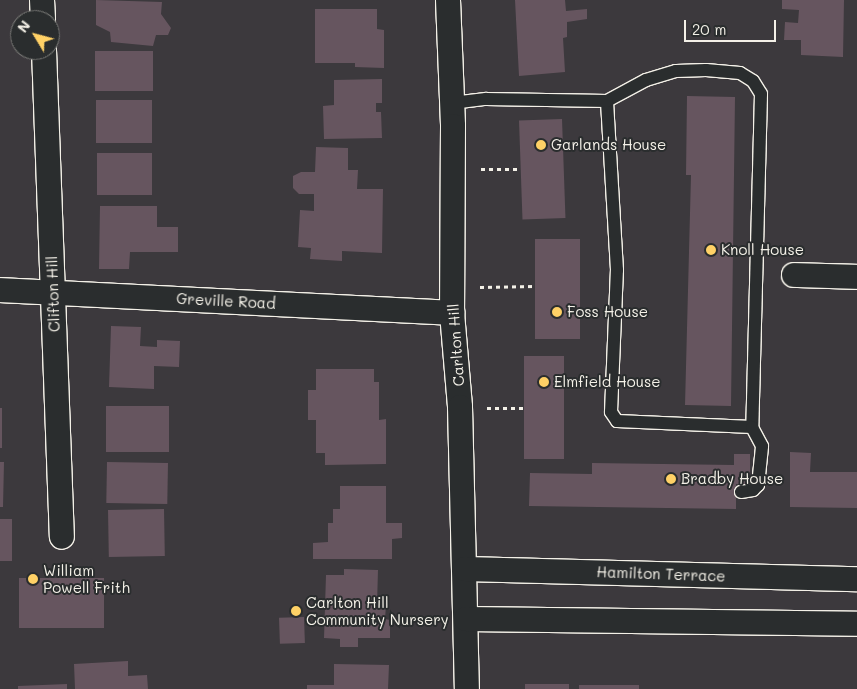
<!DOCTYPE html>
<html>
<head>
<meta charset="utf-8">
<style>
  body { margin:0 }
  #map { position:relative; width:857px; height:689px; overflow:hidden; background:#3c393d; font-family:Mali,sans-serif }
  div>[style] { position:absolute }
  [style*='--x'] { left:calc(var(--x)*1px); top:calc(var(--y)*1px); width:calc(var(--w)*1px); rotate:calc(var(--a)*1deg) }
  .building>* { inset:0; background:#66555f; transform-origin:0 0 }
  .path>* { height:3px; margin-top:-1.5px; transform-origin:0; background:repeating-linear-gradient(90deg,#f4f1e8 0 4px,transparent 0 8px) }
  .roads { filter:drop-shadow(1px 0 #f4f1e8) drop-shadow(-1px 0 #f4f1e8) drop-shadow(0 1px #f4f1e8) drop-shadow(0 -1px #f4f1e8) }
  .lane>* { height:12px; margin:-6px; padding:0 6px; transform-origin:6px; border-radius:6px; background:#2a2d2e }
  .street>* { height:24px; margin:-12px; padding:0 12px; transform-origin:12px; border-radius:12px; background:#2a2d2e }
  .dots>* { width:14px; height:14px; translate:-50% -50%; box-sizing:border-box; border:2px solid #2a2d2e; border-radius:50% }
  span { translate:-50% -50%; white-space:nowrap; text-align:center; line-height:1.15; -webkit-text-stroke:4px #2a2d2e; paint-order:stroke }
  .poi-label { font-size:15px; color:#f4f1e8 }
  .left { translate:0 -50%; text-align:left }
  .street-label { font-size:15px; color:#f4f1e8 }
  .north { position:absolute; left:10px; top:10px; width:50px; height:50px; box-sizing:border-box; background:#2a2d2e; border:1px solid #7b7b78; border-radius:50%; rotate:307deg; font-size:14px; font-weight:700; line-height:20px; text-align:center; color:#f4f1e8 }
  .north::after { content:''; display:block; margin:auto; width:18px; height:22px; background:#ffd166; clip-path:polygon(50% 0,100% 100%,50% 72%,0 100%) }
  .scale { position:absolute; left:684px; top:20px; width:92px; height:22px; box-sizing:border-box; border:2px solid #f4f1e8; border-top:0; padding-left:6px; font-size:15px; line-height:18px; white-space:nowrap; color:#f4f1e8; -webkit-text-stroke:4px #2a2d2e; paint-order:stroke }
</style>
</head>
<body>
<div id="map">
  <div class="building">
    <i style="clip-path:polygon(96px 0,162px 2px,161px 14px,171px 28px,168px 35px,156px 35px,153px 46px,111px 42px,110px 32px,96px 25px)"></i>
    <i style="clip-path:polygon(515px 0,565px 0,566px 11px,587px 9px,587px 19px,567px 22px,567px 37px,563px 38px,565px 72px,519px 76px)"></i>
    <i style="clip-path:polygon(782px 0,844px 0,843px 57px,801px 55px,801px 40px,784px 40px,785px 22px,798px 23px,799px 10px,782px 9px)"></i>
    <i style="clip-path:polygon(315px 9px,377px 9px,377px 29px,384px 30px,384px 68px,355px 67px,355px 63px,315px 63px)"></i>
    <i style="left:95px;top:51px;width:58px;height:40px"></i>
    <i style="clip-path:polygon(382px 79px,382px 103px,376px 103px,376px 112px,381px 112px,382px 138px,324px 139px,323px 106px,334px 105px,334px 80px)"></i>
    <i style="clip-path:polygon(687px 96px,735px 97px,731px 406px,685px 405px,691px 175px,686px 175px)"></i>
    <i style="left:96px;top:100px;width:56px;height:43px"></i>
    <i style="left:562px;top:119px;width:99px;height:43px;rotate:88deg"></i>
    <i style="clip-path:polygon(316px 147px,348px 148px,348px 170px,358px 170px,357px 189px,383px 189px,382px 253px,342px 251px,342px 261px,310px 259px,311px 248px,298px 247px,300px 210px,314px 211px,314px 194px,299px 194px,293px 188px,293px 176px,301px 172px,315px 172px)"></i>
    <i style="left:152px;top:153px;width:42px;height:55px;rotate:90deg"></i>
    <i style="clip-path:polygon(100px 206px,157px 206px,157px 227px,178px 227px,178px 252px,130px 252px,129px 269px,99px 269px)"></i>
    <i style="left:580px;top:239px;width:100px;height:45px;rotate:90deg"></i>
    <i style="clip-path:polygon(111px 326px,141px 327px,140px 346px,157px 347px,157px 340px,180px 341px,179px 367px,154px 366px,154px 389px,109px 387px)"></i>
    <i style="left:524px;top:356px;width:40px;height:103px"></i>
    <i style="clip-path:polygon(316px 369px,374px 369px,374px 382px,379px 382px,379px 420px,386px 419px,386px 464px,325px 465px,325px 453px,316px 453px,316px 420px,308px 420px,308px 390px,316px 390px)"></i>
    <i style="left:106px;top:406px;width:63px;height:46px"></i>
    <i style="left:0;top:408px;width:2px;height:40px"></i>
    <i style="clip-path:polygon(790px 452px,811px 453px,810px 472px,857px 472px,857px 508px,790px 507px)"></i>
    <i style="clip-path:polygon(734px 454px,750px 454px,750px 484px,736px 484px,736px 509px,529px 506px,530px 473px,592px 474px,592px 463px,734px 465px)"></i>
    <i style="clip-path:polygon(0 462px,4px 462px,3px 507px,0 507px)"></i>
    <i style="left:107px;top:462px;width:61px;height:41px;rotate:1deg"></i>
    <i style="clip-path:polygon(340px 486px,386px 486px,386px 523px,402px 523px,402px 538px,392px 539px,392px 559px,313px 559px,313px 543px,328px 542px,328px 523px,333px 523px,333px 509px,340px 509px)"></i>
    <i style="left:164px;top:509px;width:47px;height:56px;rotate:89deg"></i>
    <i style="left:0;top:519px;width:12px;height:42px"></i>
    <i style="clip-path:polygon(344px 569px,378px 570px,377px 605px,386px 605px,385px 619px,390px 620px,390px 638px,358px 638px,358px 647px,340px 647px,340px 639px,324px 638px,326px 575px,344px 575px)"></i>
    <i style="left:104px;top:578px;width:50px;height:85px;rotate:90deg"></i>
    <i style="left:304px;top:617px;width:26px;height:25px;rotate:88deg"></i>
    <i style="clip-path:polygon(128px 661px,128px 676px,147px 675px,148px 689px,75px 689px,74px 664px)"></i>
    <i style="clip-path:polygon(334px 664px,389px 665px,388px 689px,307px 689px,307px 685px,334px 685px)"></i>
    <i style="clip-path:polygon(67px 684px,67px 689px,18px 689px,18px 686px)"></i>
    <i style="left:525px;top:684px;width:44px;height:5px"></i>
    <i style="left:579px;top:685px;width:60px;height:4px"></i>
  </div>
  <div class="path">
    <i style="--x:481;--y:169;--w:40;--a:0"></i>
    <i style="--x:480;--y:287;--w:55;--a:-1"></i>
    <i style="--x:487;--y:408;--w:37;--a:0"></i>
  </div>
  <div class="roads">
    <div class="lane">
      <i style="--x:706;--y:70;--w:34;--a:5"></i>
      <i style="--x:740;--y:73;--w:15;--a:32"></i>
      <i style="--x:753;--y:81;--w:15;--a:58"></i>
      <i style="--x:761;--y:94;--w:333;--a:91.5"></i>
      <i style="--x:752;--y:427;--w:135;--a:-177.5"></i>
      <i style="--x:617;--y:421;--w:11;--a:-124"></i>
      <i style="--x:611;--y:412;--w:142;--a:-87.6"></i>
      <i style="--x:617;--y:270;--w:169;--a:-93.4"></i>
      <i style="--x:607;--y:101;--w:44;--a:-28.3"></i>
      <i style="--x:646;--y:80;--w:31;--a:-17"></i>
      <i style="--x:676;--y:71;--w:30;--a:-2"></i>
      <i style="--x:452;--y:103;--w:34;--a:-7"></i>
      <i style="--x:486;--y:99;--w:121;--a:0.9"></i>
      <i style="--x:741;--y:492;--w:12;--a:-9"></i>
      <i style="--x:753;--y:490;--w:7;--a:-45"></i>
      <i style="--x:758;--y:485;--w:39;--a:-84"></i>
      <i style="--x:762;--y:446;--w:21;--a:-118"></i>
    </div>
    <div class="street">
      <i style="--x:42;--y:0;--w:20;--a:87"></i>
      <i style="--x:448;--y:0;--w:126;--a:87.7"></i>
      <i style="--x:453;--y:126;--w:187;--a:90.3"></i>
      <i style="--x:452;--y:313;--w:94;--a:85.1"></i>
      <i style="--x:460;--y:407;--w:282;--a:88.6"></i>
      <i style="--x:44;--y:50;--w:487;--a:87.9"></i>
      <i style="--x:794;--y:275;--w:63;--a:1.8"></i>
      <i style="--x:0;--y:290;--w:453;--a:2.9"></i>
      <i style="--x:465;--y:569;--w:392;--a:1.5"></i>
      <i style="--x:466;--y:619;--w:391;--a:0.7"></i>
    </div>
  </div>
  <div class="dots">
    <i style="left:541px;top:145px;background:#ffd166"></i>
    <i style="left:711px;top:250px;background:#ffd166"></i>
    <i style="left:557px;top:312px;background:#ffd166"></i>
    <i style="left:544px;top:382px;background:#ffd166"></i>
    <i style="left:671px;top:479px;background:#ffd166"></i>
    <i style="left:33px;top:579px;background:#ffd166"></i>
    <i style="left:296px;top:611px;background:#ffd166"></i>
  </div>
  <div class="poi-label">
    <span class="left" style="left:551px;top:145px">Garlands House</span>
    <span class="left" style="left:721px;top:250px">Knoll House</span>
    <span class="left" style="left:567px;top:312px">Foss House</span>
    <span class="left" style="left:554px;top:382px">Elmfield House</span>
    <span class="left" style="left:681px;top:479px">Bradby House</span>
    <span class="left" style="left:43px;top:579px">William<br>Powell Frith</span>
    <span class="left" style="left:306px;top:611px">Carlton Hill<br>Community Nursery</span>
  </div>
  <div class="street-label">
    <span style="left:53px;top:294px;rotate:-92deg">Clifton Hill</span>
    <span style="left:226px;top:301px;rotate:3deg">Greville Road</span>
    <span style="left:456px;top:345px;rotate:-94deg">Carlton Hill</span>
    <span style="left:661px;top:574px;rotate:2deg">Hamilton Terrace</span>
  </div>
  <div class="north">N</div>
  <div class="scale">20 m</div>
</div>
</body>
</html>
